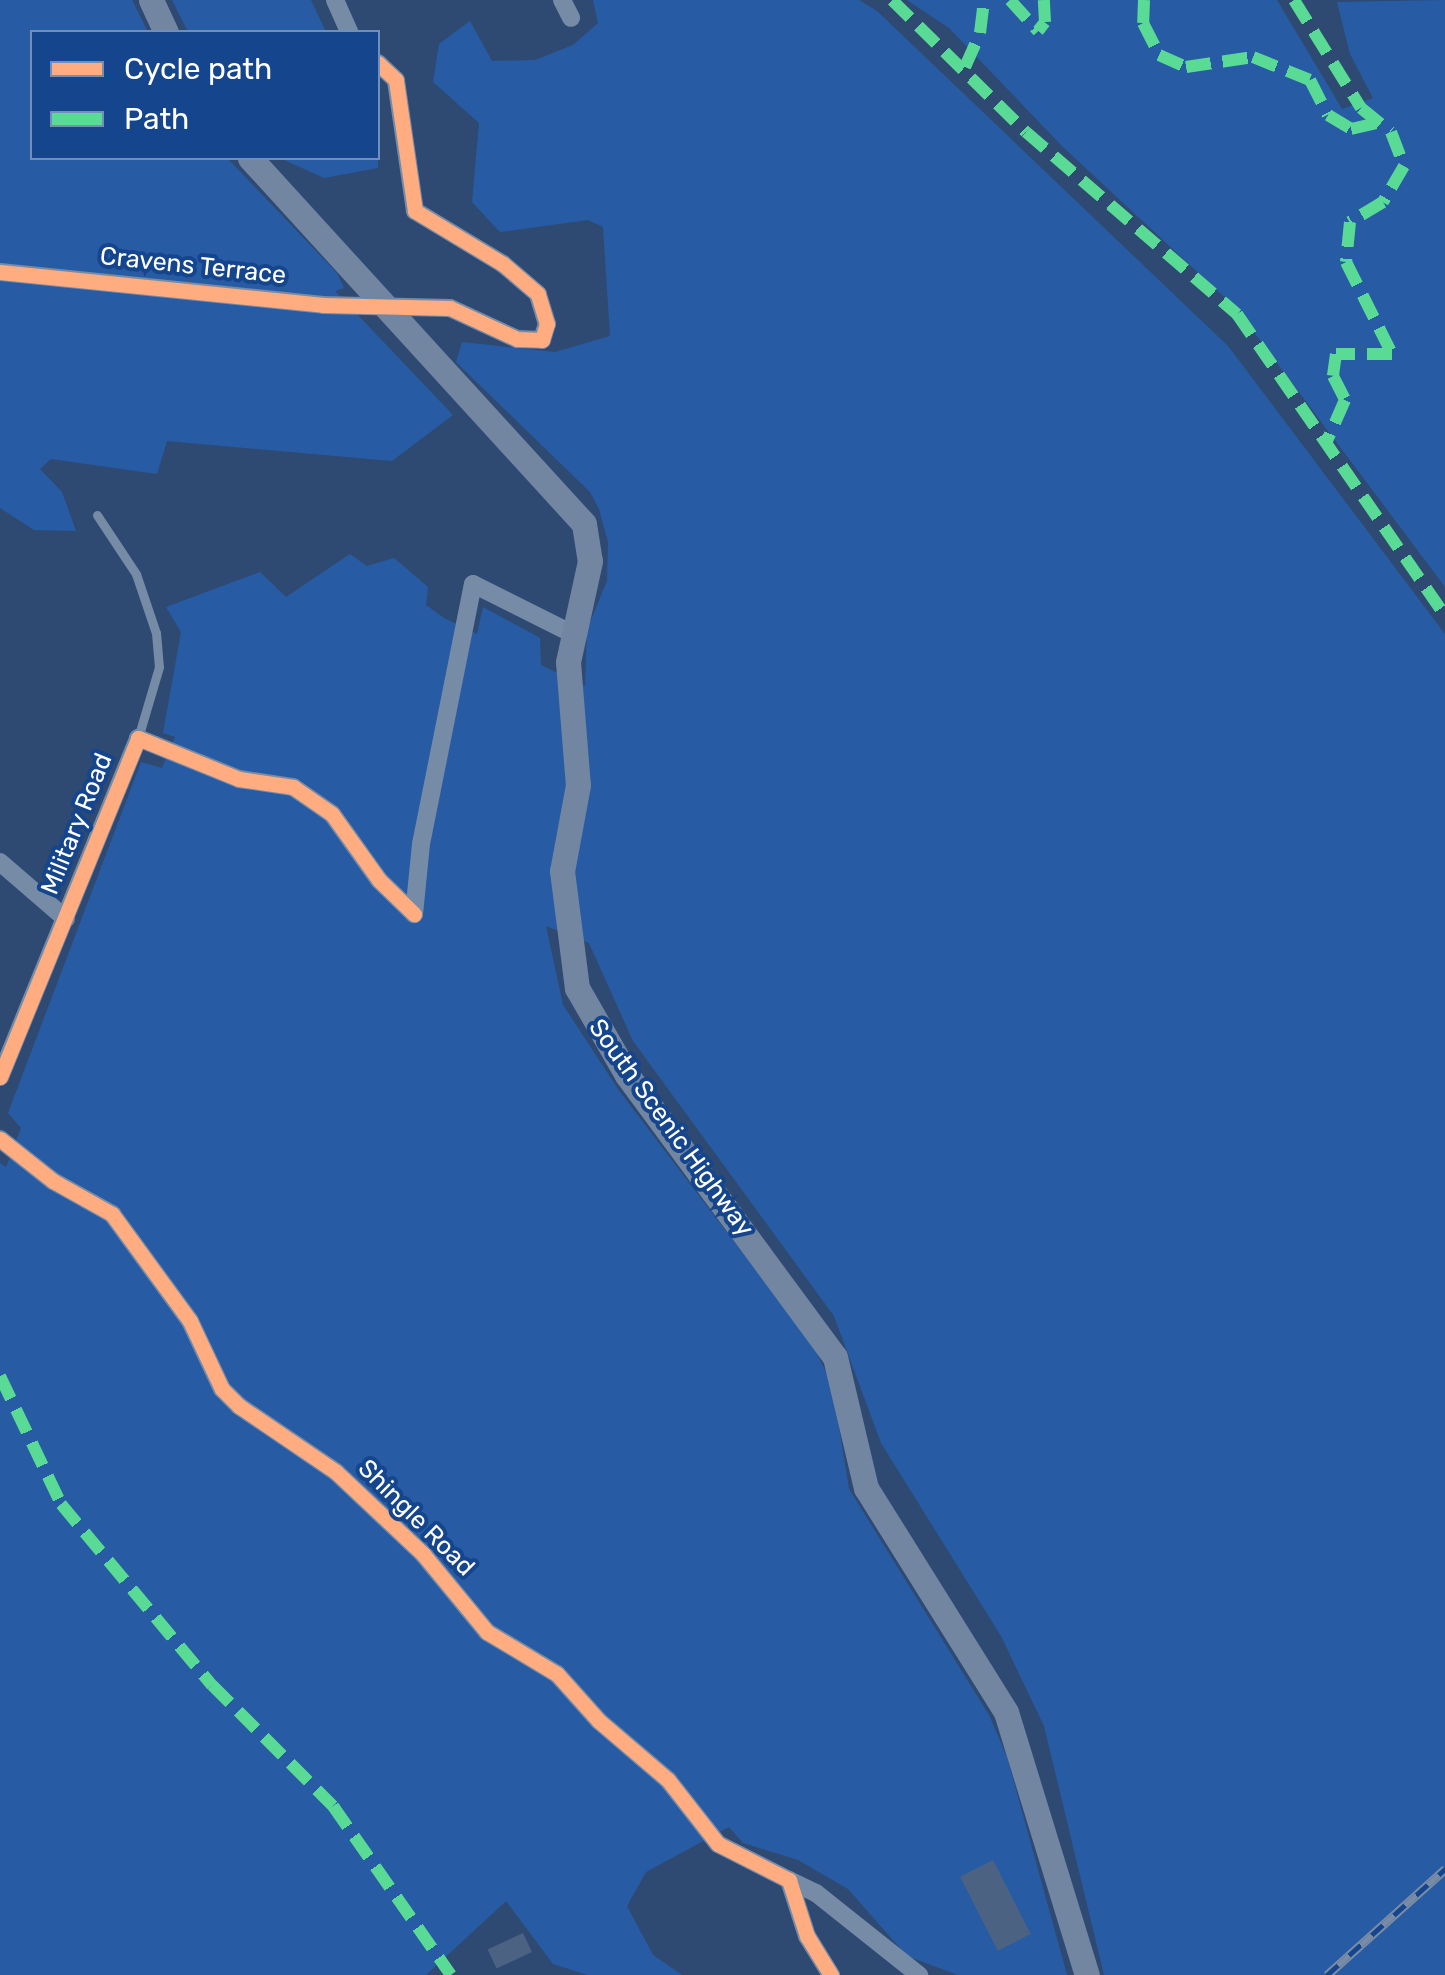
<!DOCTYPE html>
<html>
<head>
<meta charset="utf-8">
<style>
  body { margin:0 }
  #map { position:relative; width:1445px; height:1975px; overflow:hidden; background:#2f4a72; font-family:Rubik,sans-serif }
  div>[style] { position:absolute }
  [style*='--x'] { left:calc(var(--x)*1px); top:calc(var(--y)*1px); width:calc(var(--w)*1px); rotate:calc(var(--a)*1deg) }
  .green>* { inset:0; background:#275ca4 }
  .building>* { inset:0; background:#4c6282; transform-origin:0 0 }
  .lane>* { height:9px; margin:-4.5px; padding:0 4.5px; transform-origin:4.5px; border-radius:4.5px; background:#768ba6 }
  .street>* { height:18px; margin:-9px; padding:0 9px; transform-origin:9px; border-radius:9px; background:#768ba6 }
  .secondary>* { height:25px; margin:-12.5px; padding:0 12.5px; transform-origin:12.5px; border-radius:12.5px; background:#7286a2 }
  .rail>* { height:9px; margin-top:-4.5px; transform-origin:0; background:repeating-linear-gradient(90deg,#14458d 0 15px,#798ba5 0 30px); box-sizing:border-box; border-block:2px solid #798ba5 }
  .quiet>* { height:12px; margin-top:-6px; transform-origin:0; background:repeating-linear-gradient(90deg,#5adb95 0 25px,transparent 0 37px) }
  .cycleway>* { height:15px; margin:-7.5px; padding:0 7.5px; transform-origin:7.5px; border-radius:7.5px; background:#ffac80 }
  span { translate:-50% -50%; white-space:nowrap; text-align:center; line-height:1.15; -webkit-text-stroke:8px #14458d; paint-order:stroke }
  .street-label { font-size:25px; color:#fff }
  .legend { position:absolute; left:30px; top:30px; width:350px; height:130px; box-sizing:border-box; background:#14458d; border:2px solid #728fbb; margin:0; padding:12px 18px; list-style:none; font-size:30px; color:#fff }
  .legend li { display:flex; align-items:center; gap:20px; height:50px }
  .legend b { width:50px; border:2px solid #728fbb }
</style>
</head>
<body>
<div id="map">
  <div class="green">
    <i style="clip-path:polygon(0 0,132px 0,148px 32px,32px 32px,32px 158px,227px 158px,337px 273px,344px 288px,335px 291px,453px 415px,392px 461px,167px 441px,157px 474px,51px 459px,40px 469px,62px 492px,76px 531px,34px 530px,0 508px)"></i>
    <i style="clip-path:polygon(172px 0,311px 0,326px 32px,188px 32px)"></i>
    <i style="clip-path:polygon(593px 0,859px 0,877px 11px,1228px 346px,1445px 634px,1445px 1975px,1104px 1975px,1044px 1726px,1001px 1636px,881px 1443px,834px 1316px,633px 1041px,589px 943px,546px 926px,563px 1005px,620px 1092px,812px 1344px,832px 1384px,849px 1489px,989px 1715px,1007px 1757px,1067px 1975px,958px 1975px,907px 1956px,848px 1889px,798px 1860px,743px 1843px,729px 1827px,646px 1872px,627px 1906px,653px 1955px,682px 1975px,588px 1975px,553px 1964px,506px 1901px,426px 1975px,0 1975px,0 1163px,6px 1167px,21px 1128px,8px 1113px,141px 762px,162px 768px,175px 737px,163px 733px,181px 632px,166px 607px,260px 572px,286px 597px,350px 554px,367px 566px,394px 558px,428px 587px,426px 605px,444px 618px,477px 634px,483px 607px,540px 638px,541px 665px,585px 686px,587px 630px,607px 581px,608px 542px,599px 509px,590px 492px,456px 362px,462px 342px,555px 352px,610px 336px,603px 227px,588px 220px,500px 232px,472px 202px,479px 123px,433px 82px,439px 44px,470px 21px,492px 61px,535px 60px,573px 45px,598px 23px)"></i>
    <i style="clip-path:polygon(907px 0,1277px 0,1342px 109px,1373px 98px,1350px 54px,1337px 2px,1445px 0,1445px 587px,1236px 308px,1062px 146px,949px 28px)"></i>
    <i style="clip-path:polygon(378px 130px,378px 168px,324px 178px,280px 158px,378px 158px)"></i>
  </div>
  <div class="building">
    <i style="left:993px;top:1860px;width:83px;height:37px;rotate:63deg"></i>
    <i style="left:523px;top:1933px;width:21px;height:39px;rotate:65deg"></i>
  </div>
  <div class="lane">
    <i style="--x:97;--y:515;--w:71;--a:56.5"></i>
    <i style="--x:136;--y:574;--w:62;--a:71.3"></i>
    <i style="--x:156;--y:633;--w:34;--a:85"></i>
    <i style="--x:159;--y:667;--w:74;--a:106.5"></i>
  </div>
  <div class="street">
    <i style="--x:335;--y:0;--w:35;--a:66"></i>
    <i style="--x:562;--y:0;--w:20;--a:63"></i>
    <i style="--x:0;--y:272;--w:325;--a:5.8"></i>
    <i style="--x:323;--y:305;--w:127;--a:1.4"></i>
    <i style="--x:450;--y:308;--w:74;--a:24.8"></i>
    <i style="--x:517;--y:339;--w:25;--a:2"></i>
    <i style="--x:542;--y:340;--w:17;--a:-73"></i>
    <i style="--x:547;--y:324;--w:31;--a:-107"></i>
    <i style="--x:538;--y:294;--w:46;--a:-139.4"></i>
    <i style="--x:503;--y:264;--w:103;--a:-148.9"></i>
    <i style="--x:415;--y:211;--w:132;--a:-98.3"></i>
    <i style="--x:396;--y:80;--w:25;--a:-137"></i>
    <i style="--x:0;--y:862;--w:87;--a:40.8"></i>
    <i style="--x:414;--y:914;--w:70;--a:-84.3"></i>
    <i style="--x:421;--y:844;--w:265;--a:-78.7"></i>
    <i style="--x:473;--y:584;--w:110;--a:26.6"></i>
    <i style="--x:0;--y:1077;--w:366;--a:-67.8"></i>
    <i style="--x:138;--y:738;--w:109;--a:22.1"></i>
    <i style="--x:239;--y:779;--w:55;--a:8.4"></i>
    <i style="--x:293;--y:787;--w:47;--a:34.7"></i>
    <i style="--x:332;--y:814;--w:81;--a:54.5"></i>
    <i style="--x:379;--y:880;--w:49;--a:44.2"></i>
    <i style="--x:0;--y:1139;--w:68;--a:38.4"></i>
    <i style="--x:53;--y:1181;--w:68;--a:29.2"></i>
    <i style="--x:112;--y:1214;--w:132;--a:53.9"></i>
    <i style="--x:190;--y:1321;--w:75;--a:64.8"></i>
    <i style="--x:222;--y:1389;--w:24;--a:45"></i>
    <i style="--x:239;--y:1406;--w:117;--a:34.2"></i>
    <i style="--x:336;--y:1472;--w:120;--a:43.3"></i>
    <i style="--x:423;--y:1554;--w:101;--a:50.6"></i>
    <i style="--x:487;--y:1632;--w:82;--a:31"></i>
    <i style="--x:557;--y:1674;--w:63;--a:48.2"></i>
    <i style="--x:599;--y:1721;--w:91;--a:40.5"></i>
    <i style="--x:668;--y:1780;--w:81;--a:52"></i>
    <i style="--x:718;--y:1844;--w:80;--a:26.9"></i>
    <i style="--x:789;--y:1880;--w:59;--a:72.2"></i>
    <i style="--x:807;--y:1936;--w:46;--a:58.4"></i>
    <i style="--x:789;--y:1880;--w:30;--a:26"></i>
    <i style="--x:816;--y:1893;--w:132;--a:38.5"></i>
  </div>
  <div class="secondary">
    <i style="--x:151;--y:0;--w:35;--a:65"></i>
    <i style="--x:250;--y:158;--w:495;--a:47.6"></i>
    <i style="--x:584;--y:524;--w:37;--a:81"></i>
    <i style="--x:590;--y:561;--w:103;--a:102.3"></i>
    <i style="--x:568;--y:662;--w:123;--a:85.4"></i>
    <i style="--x:578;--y:785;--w:87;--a:100.5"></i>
    <i style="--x:562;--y:871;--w:118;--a:82.7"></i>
    <i style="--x:577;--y:988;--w:100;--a:60.1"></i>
    <i style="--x:627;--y:1075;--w:350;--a:53.6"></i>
    <i style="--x:835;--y:1357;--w:135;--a:76.7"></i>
    <i style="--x:866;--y:1488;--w:264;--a:58"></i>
    <i style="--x:1006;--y:1712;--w:275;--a:72.9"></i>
  </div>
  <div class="rail">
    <i style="--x:1327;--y:1975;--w:159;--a:-41.9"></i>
  </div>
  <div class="quiet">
    <i style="--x:892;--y:0;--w:188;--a:44.6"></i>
    <i style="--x:1026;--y:132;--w:279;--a:40.8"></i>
    <i style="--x:1237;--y:314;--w:366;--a:55.4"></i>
    <i style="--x:1010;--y:0;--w:42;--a:47.9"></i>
    <i style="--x:1038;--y:31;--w:11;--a:-52"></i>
    <i style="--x:1045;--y:22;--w:22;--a:-93"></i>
    <i style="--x:1144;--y:0;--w:23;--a:92"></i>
    <i style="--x:1143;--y:23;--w:36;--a:63"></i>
    <i style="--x:1159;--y:55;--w:30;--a:24"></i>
    <i style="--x:1186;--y:67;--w:68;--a:-8.5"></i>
    <i style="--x:1253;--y:57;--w:61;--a:22"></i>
    <i style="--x:1310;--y:80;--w:39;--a:63"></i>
    <i style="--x:1328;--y:115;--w:27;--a:31"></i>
    <i style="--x:1351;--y:129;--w:31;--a:-13"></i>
    <i style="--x:1294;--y:0;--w:127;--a:58.2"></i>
    <i style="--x:1361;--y:108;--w:38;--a:39"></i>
    <i style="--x:1391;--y:132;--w:36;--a:69"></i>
    <i style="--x:1404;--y:166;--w:42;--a:120.3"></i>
    <i style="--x:1383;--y:202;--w:39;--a:149"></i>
    <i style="--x:1350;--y:222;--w:40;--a:95.7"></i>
    <i style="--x:1346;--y:262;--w:103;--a:63.4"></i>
    <i style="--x:1392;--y:354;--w:56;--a:180"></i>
    <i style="--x:1336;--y:354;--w:22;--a:98"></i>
    <i style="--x:1333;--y:376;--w:27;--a:63"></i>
    <i style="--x:1345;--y:400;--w:45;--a:113.7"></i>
    <i style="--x:965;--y:67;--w:37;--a:-66"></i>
    <i style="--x:980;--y:33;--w:33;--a:-83"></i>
    <i style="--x:0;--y:1376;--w:142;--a:64.5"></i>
    <i style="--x:61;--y:1504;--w:236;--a:50.2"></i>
    <i style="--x:212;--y:1685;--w:171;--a:45"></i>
    <i style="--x:333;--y:1806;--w:206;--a:55.1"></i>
  </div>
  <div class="cycleway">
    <i style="--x:0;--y:272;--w:325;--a:5.8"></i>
    <i style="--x:323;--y:305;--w:127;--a:1.4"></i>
    <i style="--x:450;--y:308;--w:74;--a:24.8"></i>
    <i style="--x:517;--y:339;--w:25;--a:2"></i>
    <i style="--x:542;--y:340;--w:17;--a:-73"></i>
    <i style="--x:547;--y:324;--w:31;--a:-107"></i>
    <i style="--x:538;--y:294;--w:46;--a:-139.4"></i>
    <i style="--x:503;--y:264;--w:103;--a:-148.9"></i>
    <i style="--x:415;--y:211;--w:132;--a:-98.3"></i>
    <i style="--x:396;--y:80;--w:25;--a:-137"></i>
    <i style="--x:0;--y:1077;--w:366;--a:-67.8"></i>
    <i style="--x:138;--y:738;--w:109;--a:22.1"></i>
    <i style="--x:239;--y:779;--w:55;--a:8.4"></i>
    <i style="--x:293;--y:787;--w:47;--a:34.7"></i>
    <i style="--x:332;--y:814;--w:81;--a:54.5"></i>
    <i style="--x:379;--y:880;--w:49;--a:44.2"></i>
    <i style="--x:0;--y:1139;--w:68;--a:38.4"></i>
    <i style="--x:53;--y:1181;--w:68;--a:29.2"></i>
    <i style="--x:112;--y:1214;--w:132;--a:53.9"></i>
    <i style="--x:190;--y:1321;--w:75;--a:64.8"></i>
    <i style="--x:222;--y:1389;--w:24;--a:45"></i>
    <i style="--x:239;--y:1406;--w:117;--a:34.2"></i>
    <i style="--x:336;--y:1472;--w:120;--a:43.3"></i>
    <i style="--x:423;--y:1554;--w:101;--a:50.6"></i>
    <i style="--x:487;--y:1632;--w:82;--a:31"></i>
    <i style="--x:557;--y:1674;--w:63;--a:48.2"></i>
    <i style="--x:599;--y:1721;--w:91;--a:40.5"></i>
    <i style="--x:668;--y:1780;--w:81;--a:52"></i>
    <i style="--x:718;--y:1844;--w:80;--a:26.9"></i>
    <i style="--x:789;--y:1880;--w:59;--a:72.2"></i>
    <i style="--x:807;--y:1936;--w:46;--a:58.4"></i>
  </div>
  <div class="street-label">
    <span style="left:193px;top:266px;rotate:6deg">Cravens Terrace</span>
    <span style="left:77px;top:824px;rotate:-68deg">Military Road</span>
    <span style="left:671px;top:1128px;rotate:54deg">South Scenic Highway</span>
    <span style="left:416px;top:1518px;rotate:45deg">Shingle Road</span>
  </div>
  <ul class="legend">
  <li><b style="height:12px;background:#ffac80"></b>Cycle path</li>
  <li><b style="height:12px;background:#5adb95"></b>Path</li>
  </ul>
</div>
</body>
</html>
